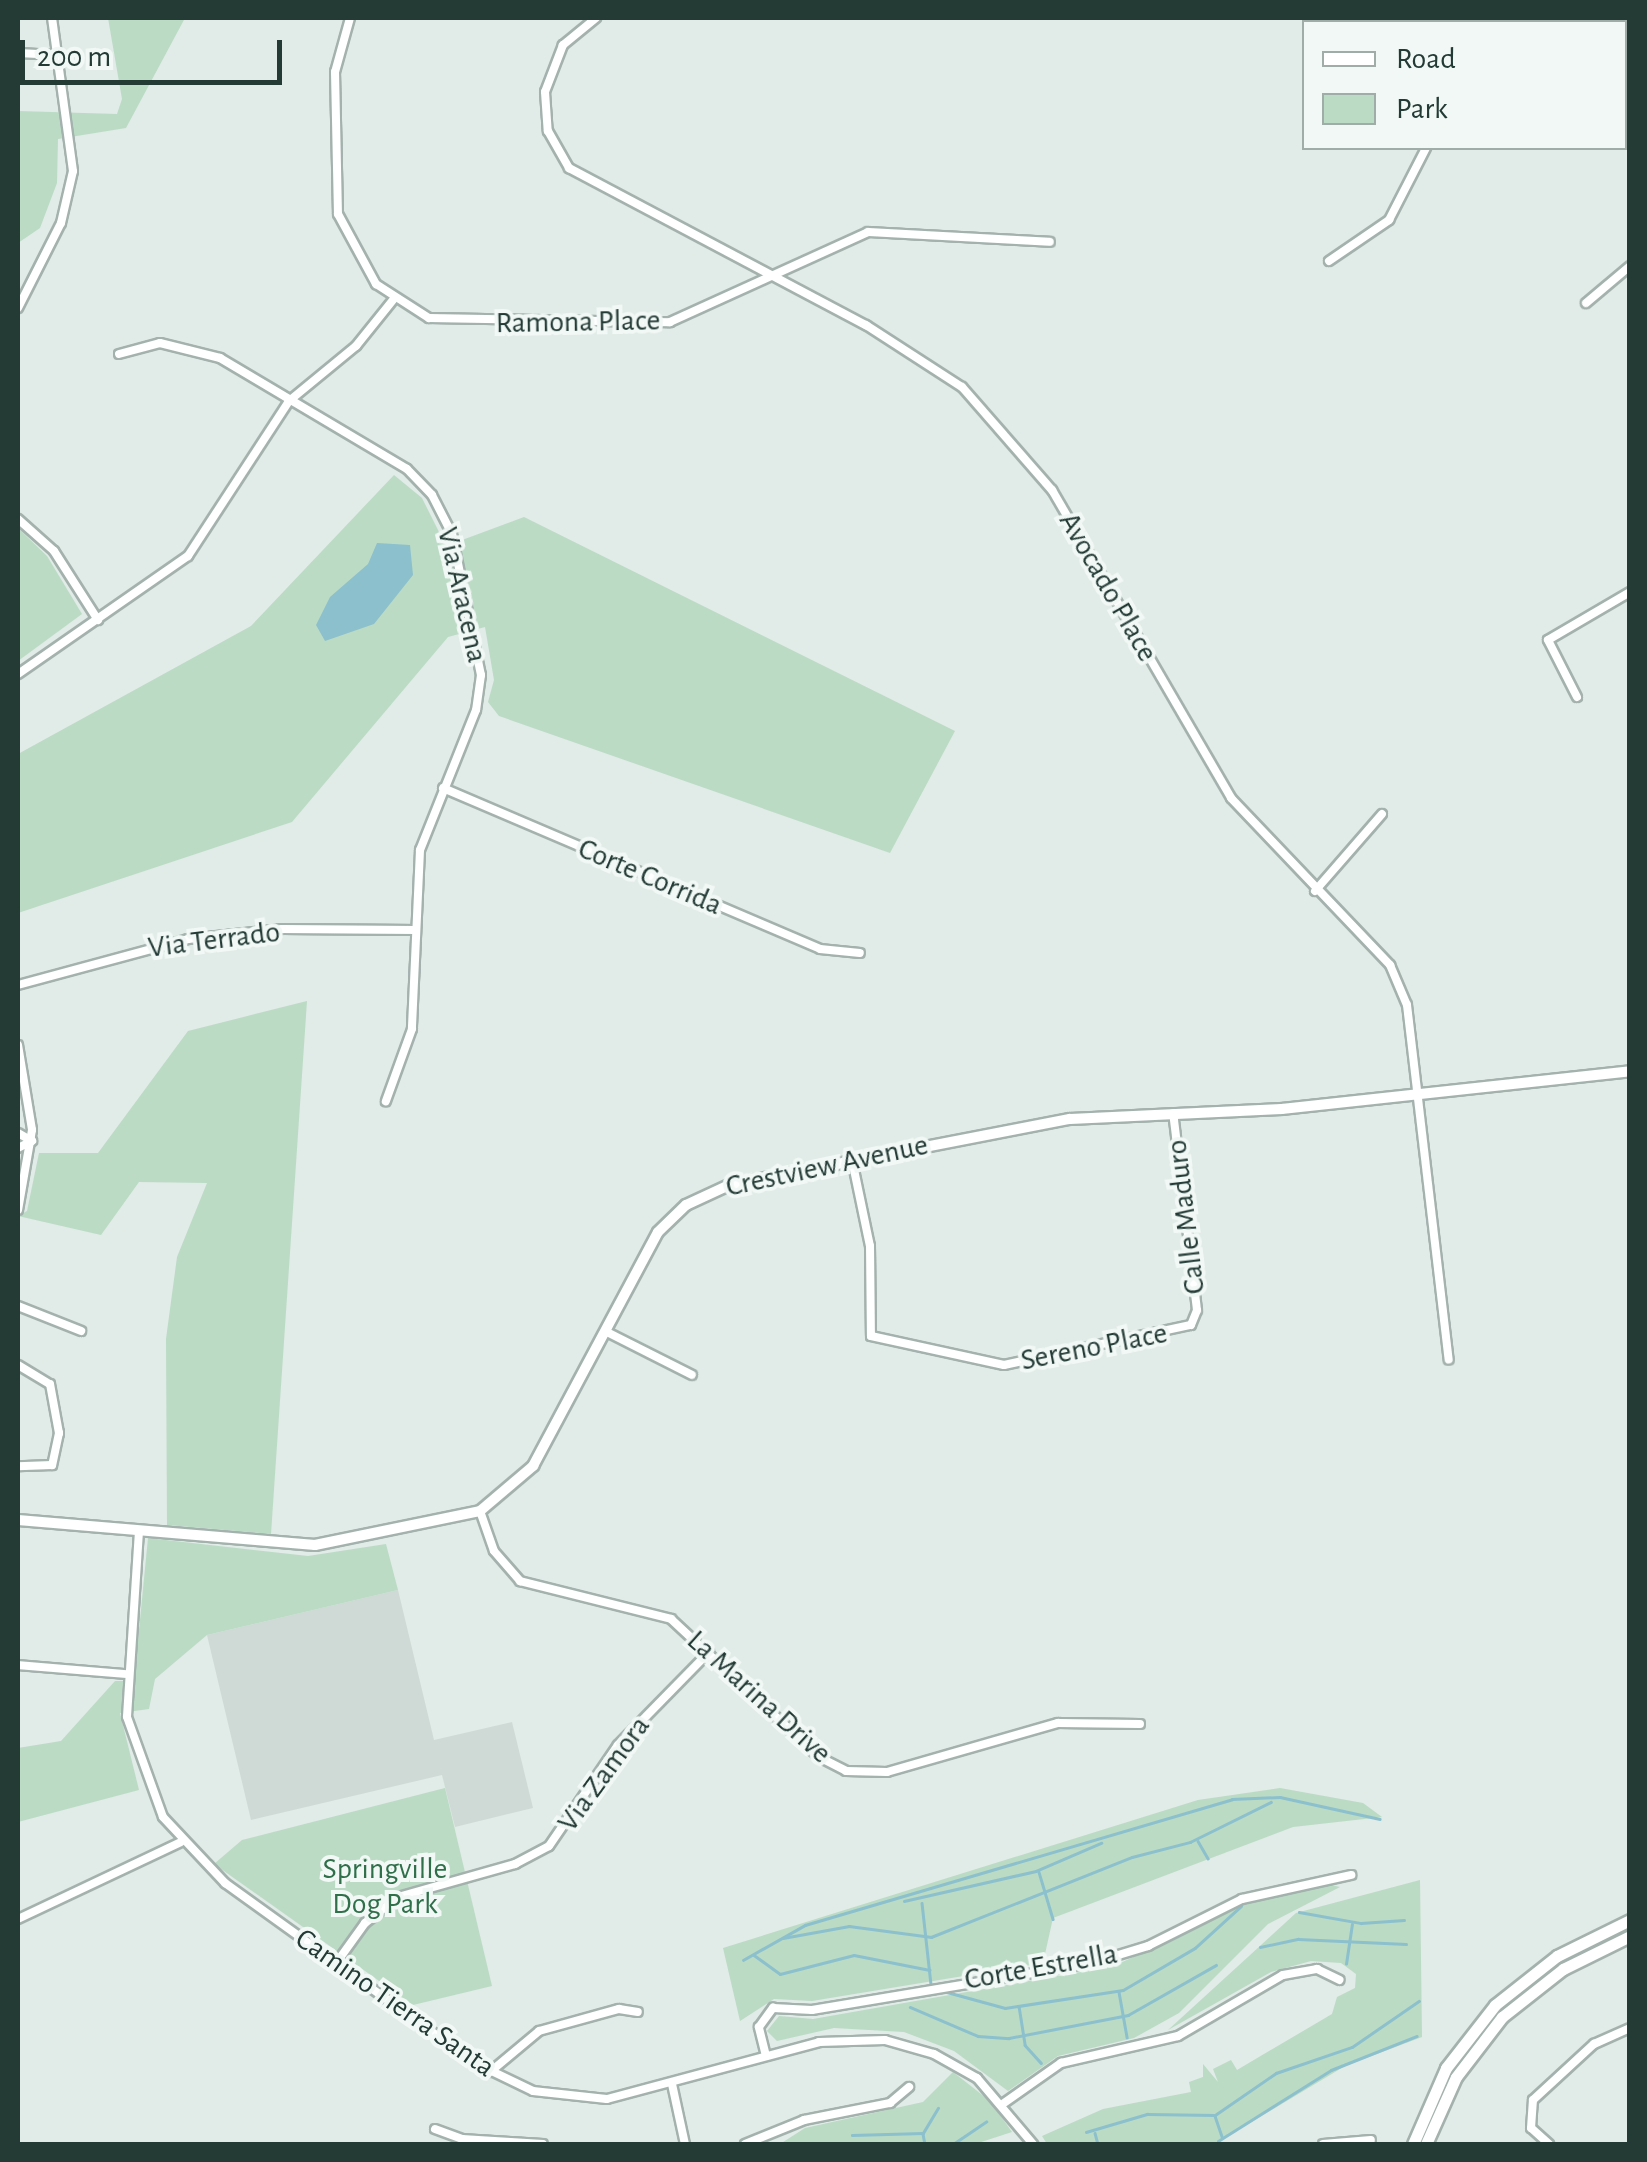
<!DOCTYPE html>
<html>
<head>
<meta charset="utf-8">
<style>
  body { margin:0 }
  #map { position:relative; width:1647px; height:2162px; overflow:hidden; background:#e1ebe7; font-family:"Alegreya Sans",sans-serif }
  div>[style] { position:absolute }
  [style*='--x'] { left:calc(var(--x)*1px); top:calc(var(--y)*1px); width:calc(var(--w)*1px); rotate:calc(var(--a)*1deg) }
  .built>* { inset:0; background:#cfdad6 }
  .green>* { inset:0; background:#bbdbc5 }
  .water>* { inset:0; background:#8cc0cd }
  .stream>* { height:2.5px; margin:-1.25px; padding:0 1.25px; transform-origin:1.25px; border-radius:1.25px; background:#8cc0cd }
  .roads { filter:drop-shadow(2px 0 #a4b2ae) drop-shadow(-2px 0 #a4b2ae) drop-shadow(0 2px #a4b2ae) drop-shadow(0 -2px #a4b2ae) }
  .minor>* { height:8px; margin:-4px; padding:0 4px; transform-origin:4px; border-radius:4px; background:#fff }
  .tertiary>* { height:10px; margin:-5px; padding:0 5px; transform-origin:5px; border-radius:5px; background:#fff }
  .secondary>* { height:11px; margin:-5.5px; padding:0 5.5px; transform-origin:5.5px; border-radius:5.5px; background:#fff }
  span { translate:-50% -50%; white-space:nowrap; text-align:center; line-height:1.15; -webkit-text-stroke:8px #f1f8f5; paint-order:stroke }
  .street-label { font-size:30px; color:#233a35 }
  .park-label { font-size:30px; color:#2f6f4a }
  .frame { position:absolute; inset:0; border:20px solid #233a35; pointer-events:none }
  .legend { position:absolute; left:1302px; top:20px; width:325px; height:130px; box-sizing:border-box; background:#f1f8f5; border:2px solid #9faca8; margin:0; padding:12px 18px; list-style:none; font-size:30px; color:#233a35 }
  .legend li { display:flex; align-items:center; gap:20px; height:50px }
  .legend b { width:50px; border:2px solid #9faca8 }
  .scale { position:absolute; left:20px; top:40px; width:262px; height:45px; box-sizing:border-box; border:5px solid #233a35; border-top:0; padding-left:12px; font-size:30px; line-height:35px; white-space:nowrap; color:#233a35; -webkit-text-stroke:8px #f1f8f5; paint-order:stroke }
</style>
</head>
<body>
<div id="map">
  <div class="built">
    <i style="clip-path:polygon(398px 1590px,434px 1740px,512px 1722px,533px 1808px,455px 1827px,442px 1775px,251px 1820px,207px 1635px)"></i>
  </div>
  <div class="green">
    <i style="clip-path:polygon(108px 18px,185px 18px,126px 128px,58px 139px,57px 183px,40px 228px,18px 243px,18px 111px,117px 114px,122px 99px)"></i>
    <i style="clip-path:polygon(394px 475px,422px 498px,446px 546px,524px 517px,955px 731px,890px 853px,499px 716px,488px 702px,494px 680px,485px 627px,448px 637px,292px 822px,18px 913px,18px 754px,251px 626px)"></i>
    <i style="clip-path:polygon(18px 528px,47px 556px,82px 614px,18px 661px)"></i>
    <i style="clip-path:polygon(307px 1001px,271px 1534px,167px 1525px,166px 1339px,177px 1257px,207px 1183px,139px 1182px,101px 1235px,18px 1216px,27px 1211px,39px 1153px,98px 1153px,188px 1031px)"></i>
    <i style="clip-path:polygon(148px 1538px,308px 1556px,386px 1544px,398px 1590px,207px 1635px,155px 1679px,149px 1709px,120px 1713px,139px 1790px,18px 1822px,18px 1748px,61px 1741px,115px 1681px,134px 1681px)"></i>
    <i style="clip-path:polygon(445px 1788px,492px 1986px,413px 2005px,214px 1864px,242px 1840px)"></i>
    <i style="clip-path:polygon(1280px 1788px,1363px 1803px,1382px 1817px,1293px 1827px,1053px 1918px,1043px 1963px,812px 2001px,774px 1999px,740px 2021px,723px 1948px,1198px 1800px)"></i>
    <i style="clip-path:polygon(1420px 1880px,1422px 2037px,1345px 2066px,1215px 2144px,1047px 2144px,1042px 2136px,1103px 2109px,1191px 2092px,1189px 2082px,1203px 2077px,1203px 2064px,1218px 2082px,1213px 2069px,1231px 2060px,1237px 2070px,1332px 2014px,1337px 1997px,1355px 1988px,1356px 1974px,1341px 1963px,1311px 1961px,1271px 1972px,1168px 2030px,1296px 1913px)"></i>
    <i style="clip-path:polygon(1327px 1884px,1340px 1887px,1268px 1924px,1179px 2013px,1134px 2038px,1058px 2056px,1008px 2091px,954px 2051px,904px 2032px,834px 2028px,777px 2041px,767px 2031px,779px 2016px,813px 2019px,1114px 1966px,1244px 1905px)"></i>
    <i style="clip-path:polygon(953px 2072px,990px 2101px,1012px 2132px,975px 2144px,780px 2144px,805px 2128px,923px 2102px)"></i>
  </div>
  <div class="water">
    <i style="clip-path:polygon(377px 543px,410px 545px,413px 575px,374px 624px,325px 641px,316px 625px,330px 597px,368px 564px)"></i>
  </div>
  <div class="stream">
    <i style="--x:1198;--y:1841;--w:20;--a:60"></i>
    <i style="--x:1039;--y:1872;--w:49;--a:73.4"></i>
    <i style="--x:904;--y:1901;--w:135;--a:-12.8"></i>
    <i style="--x:1036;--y:1871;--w:71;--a:-23.3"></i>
    <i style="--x:922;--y:1903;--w:82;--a:83.7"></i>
    <i style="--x:1299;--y:1912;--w:63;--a:10.1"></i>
    <i style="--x:1361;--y:1923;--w:43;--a:-4"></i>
    <i style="--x:783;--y:1938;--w:67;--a:-10.3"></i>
    <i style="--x:849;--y:1926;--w:83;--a:7.6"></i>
    <i style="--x:931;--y:1937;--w:216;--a:-21.7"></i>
    <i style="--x:1132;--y:1857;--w:60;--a:-14.5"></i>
    <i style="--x:1190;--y:1842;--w:90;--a:-26.3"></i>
    <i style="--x:1260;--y:1947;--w:39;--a:-12"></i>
    <i style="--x:1298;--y:1939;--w:108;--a:2.7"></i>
    <i style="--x:754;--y:1955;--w:32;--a:36"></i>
    <i style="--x:780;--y:1974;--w:76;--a:-14.4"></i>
    <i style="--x:854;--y:1955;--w:77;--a:11.2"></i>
    <i style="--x:743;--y:1960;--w:71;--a:-29.4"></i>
    <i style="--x:805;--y:1925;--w:445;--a:-16.4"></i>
    <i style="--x:1232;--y:1799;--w:48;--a:-2.4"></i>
    <i style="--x:1280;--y:1797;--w:102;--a:12.4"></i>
    <i style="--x:1346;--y:1964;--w:40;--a:-81.5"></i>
    <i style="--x:947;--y:1992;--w:60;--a:15.4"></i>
    <i style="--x:1005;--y:2008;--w:119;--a:-8.7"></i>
    <i style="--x:1123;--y:1990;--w:83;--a:-30.3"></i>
    <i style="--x:1195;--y:1948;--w:62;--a:-42.4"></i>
    <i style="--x:1119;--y:1992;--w:46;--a:79.9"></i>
    <i style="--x:1019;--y:2006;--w:39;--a:81"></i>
    <i style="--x:1025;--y:2045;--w:24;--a:48"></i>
    <i style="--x:910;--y:2007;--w:74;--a:23.1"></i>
    <i style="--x:978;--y:2036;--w:31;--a:4"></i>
    <i style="--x:1009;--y:2038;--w:121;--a:-10.9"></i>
    <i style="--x:1128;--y:2015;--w:101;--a:-29.6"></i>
    <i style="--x:1215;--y:2116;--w:21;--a:71"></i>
    <i style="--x:1086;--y:2132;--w:64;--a:-16.4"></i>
    <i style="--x:1147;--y:2114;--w:68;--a:0.8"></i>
    <i style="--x:1215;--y:2115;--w:74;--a:-34.5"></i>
    <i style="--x:1276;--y:2073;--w:80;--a:-18.9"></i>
    <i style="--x:1352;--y:2047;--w:81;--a:-34.5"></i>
    <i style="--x:1095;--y:2133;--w:11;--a:75"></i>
    <i style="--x:923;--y:2134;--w:10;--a:79"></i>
    <i style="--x:852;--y:2135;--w:71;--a:-1.6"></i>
    <i style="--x:923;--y:2133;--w:29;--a:-59"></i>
    <i style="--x:1218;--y:2141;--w:133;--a:-32.1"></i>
    <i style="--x:1331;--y:2070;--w:92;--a:-21.6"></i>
    <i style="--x:953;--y:2144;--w:40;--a:-34"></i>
  </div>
  <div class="roads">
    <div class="minor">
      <i style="--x:350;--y:18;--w:56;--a:105.5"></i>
      <i style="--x:335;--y:72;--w:142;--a:88.8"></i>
      <i style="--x:338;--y:214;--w:80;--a:61.5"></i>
      <i style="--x:376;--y:284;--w:63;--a:32.7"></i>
      <i style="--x:429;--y:318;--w:241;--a:1"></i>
      <i style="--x:670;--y:322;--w:217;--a:-24.4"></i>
      <i style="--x:868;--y:232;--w:182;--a:3.1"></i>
      <i style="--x:596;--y:18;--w:43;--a:140.7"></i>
      <i style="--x:563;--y:45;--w:50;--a:111"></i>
      <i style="--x:545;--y:92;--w:39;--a:86"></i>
      <i style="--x:548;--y:131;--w:43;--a:60.4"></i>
      <i style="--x:569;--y:168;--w:336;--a:27.9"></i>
      <i style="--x:866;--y:325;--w:114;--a:32.9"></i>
      <i style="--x:962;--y:387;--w:137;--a:48.9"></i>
      <i style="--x:1052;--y:490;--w:356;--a:59.8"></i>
      <i style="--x:1231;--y:798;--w:231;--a:46.4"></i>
      <i style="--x:1390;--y:965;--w:43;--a:67"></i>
      <i style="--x:1407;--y:1005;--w:357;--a:83.3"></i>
      <i style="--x:1448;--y:22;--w:4;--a:-76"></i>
      <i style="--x:18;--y:53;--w:40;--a:2.9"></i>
      <i style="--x:1329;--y:261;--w:73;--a:-34.3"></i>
      <i style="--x:1389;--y:220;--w:81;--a:-62.8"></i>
      <i style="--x:1586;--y:303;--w:57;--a:-40.1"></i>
      <i style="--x:18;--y:308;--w:95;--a:-63.2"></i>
      <i style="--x:61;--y:223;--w:53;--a:-77"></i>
      <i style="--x:73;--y:171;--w:154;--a:-97.8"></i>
      <i style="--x:119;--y:354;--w:42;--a:-15"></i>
      <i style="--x:160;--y:343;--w:62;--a:14"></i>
      <i style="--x:220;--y:358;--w:217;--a:30.7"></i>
      <i style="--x:407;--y:469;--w:36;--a:46"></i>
      <i style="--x:432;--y:495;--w:44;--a:62.9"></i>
      <i style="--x:452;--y:534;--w:144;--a:78.4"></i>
      <i style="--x:481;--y:675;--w:35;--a:98"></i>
      <i style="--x:476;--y:710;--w:151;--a:111.8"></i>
      <i style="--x:420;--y:850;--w:179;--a:92.6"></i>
      <i style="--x:412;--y:1029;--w:77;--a:109.9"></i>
      <i style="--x:18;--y:519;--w:48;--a:41.6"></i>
      <i style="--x:54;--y:551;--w:82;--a:57.5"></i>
      <i style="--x:18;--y:674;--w:207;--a:-34.8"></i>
      <i style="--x:188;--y:556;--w:185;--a:-56.9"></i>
      <i style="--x:289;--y:401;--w:87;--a:-39.4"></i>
      <i style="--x:356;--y:346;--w:59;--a:-51.2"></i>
      <i style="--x:1577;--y:697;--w:64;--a:-117"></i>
      <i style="--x:1548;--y:640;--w:95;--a:-30.3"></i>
      <i style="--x:443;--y:788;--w:410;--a:23.1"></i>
      <i style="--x:820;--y:949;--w:40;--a:5.7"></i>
      <i style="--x:1315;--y:891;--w:102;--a:-49"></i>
      <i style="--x:18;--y:985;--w:176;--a:-15.1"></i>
      <i style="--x:188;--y:939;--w:95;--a:-6.1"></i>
      <i style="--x:282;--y:929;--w:134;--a:0.4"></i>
      <i style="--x:18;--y:1045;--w:86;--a:80.6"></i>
      <i style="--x:32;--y:1130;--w:81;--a:99.9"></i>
      <i style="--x:18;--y:1133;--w:16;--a:30"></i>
      <i style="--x:18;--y:1148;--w:16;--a:-27"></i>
      <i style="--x:852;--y:1160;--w:88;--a:78.2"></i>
      <i style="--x:870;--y:1246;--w:90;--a:89.4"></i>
      <i style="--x:871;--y:1336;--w:136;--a:12.3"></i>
      <i style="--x:1004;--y:1365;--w:191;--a:-12.1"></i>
      <i style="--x:1191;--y:1325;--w:16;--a:-68"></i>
      <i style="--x:1197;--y:1310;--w:198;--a:-96.9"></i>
      <i style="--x:18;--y:1306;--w:68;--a:21.6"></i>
      <i style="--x:607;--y:1332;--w:95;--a:26.8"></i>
      <i style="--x:18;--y:1365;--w:37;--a:31"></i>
      <i style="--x:50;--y:1384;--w:50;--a:79.6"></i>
      <i style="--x:59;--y:1433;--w:33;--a:102"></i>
      <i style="--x:52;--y:1465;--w:34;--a:178"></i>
      <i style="--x:480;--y:1511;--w:42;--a:70.7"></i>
      <i style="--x:494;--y:1551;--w:40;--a:49"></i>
      <i style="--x:520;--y:1581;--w:156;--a:14.1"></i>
      <i style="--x:671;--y:1619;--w:202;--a:43"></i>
      <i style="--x:819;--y:1757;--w:30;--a:27"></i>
      <i style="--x:846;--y:1771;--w:41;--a:1.4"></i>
      <i style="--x:887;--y:1772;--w:178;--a:-16"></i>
      <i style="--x:1058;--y:1723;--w:82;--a:0.7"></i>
      <i style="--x:139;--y:1531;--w:186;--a:93.7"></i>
      <i style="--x:127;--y:1717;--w:106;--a:70.2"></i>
      <i style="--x:163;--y:1817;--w:91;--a:46.8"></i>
      <i style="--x:225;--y:1883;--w:310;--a:35.7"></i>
      <i style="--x:477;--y:2064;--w:62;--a:25.7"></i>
      <i style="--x:533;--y:2091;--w:74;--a:6.2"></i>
      <i style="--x:607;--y:2099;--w:220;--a:-15"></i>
      <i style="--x:819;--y:2042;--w:66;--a:-1.7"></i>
      <i style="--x:885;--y:2040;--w:51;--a:15.9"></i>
      <i style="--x:934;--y:2054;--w:49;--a:29.2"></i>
      <i style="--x:977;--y:2078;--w:87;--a:49.7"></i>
      <i style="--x:18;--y:1665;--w:108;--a:4.8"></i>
      <i style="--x:18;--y:1919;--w:180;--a:-25.3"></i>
      <i style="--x:337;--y:1962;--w:48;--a:-54.3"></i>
      <i style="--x:365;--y:1923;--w:42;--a:-38.2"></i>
      <i style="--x:398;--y:1897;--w:122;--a:-15.8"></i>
      <i style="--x:515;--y:1864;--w:38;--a:-28"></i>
      <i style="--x:549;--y:1846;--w:122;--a:-55.7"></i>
      <i style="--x:618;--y:1745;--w:130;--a:-45.6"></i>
      <i style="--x:766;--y:2056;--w:30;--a:-104"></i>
      <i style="--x:759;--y:2027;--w:24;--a:-54"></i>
      <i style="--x:773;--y:2008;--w:39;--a:3"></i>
      <i style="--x:812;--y:2010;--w:284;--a:-9.5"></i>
      <i style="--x:1092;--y:1963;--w:59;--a:-16.9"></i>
      <i style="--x:1148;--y:1946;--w:105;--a:-26.6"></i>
      <i style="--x:1242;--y:1899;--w:112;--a:-12.4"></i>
      <i style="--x:490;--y:2072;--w:64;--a:-39.9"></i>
      <i style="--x:539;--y:2031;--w:83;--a:-15.4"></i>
      <i style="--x:619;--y:2009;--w:19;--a:9"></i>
      <i style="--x:672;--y:2084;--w:61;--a:77.8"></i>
      <i style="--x:1004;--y:2103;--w:70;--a:-35.1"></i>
      <i style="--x:1061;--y:2063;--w:120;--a:-13"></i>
      <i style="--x:1178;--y:2036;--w:121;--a:-30.2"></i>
      <i style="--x:1283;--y:1975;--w:35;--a:-10"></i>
      <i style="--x:1317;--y:1969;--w:25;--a:26"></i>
      <i style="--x:435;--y:2129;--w:29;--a:20"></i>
      <i style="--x:462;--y:2139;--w:81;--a:3.5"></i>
      <i style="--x:745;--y:2144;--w:64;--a:-22.1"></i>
      <i style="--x:804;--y:2120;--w:88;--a:-11.2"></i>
      <i style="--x:890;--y:2103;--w:25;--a:-40"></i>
      <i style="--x:1323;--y:2144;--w:48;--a:-4.8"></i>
      <i style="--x:1549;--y:2144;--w:24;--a:-138"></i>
      <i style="--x:1531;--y:2128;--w:28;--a:-86"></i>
      <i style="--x:1533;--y:2100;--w:83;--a:-42.6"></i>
      <i style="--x:1594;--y:2044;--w:39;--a:-24"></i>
    </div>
    <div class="tertiary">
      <i style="--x:18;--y:1520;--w:298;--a:4.8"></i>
      <i style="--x:315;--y:1545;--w:168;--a:-11.6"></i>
      <i style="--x:480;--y:1511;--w:70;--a:-40.3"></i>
      <i style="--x:533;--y:1466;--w:265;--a:-61.9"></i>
      <i style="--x:658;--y:1232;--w:39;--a:-44"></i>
      <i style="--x:686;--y:1205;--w:47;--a:-24.9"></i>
      <i style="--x:729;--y:1185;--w:347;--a:-11"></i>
      <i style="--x:1070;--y:1119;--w:212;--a:-2.7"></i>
      <i style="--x:1282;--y:1109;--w:350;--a:-6.2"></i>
    </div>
    <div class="secondary">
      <i style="--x:1413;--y:2144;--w:83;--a:-66.5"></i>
      <i style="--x:1446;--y:2068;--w:80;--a:-52.1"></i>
      <i style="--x:1495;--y:2005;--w:79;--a:-38.3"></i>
      <i style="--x:1557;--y:1956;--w:81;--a:-26.3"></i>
      <i style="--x:1426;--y:2144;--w:73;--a:-65.9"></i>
      <i style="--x:1456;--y:2077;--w:76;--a:-52.5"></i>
      <i style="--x:1502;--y:2017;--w:78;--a:-38.2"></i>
      <i style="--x:1563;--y:1969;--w:75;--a:-26.2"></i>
    </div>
  </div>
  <div class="street-label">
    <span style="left:578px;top:322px;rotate:-1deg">Ramona Place</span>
    <span style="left:1108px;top:587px;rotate:60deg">Avocado Place</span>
    <span style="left:462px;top:595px;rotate:77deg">Via Aracena</span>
    <span style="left:650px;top:877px;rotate:23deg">Corte Corrida</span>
    <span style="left:214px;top:940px;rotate:-7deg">Via Terrado</span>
    <span style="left:827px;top:1166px;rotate:-12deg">Crestview Avenue</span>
    <span style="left:1186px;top:1217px;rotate:-97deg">Calle Maduro</span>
    <span style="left:1094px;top:1347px;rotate:-11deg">Sereno Place</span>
    <span style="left:759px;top:1697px;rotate:42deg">La Marina Drive</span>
    <span style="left:604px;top:1774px;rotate:-54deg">Via Zamora</span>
    <span style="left:1041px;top:1967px;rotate:-10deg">Corte Estrella</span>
    <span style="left:395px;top:2003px;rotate:35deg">Camino Tierra Santa</span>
  </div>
  <div class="park-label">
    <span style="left:385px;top:1886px">Springville<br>Dog Park</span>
  </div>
  <div class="frame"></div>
  <ul class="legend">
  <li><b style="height:12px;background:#fff"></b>Road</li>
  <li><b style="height:28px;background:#bbdbc5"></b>Park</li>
  </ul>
  <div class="scale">200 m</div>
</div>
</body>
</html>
